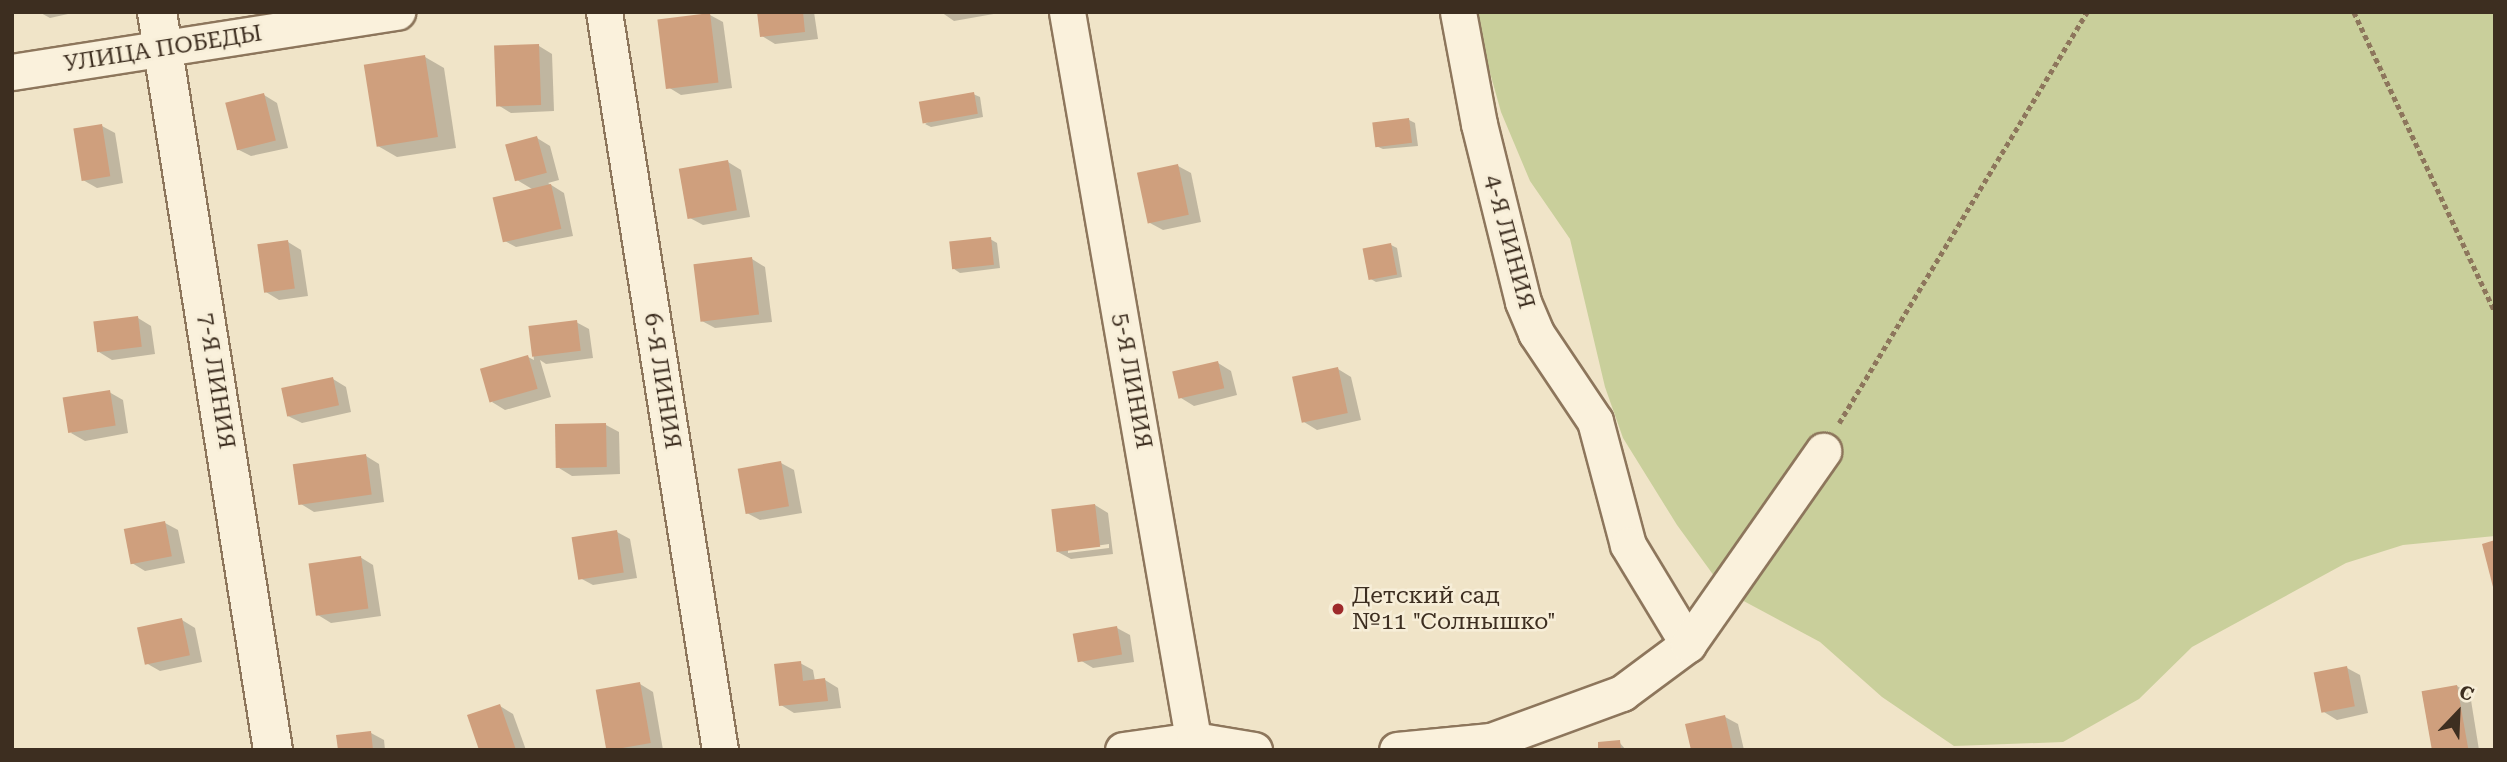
<!DOCTYPE html>
<html>
<head>
<meta charset="utf-8">
<style>
  body { margin:0 }
  #map { position:relative; width:2507px; height:762px; overflow:hidden; background:#f0e4c8; font-family:"Roboto Serif",serif }
  div>[style] { position:absolute }
  [style*='--x'] { left:calc(var(--x)*1px); top:calc(var(--y)*1px); width:calc(var(--w)*1px); rotate:calc(var(--a)*1deg) }
  .green>* { inset:0; background:#c9cf9b }
  .shadow>* { inset:0; background:#0003 }
  .building>* { inset:0; background:#cf9f7d; transform-origin:0 0 }
  .path>* { height:4.5px; margin-top:-2.25px; transform-origin:0; background:repeating-linear-gradient(90deg,#8d765c 0 5px,transparent 0 8.5px) }
  .roads { filter:drop-shadow(2px 0 #8d765c) drop-shadow(-2px 0 #8d765c) drop-shadow(0 2px #8d765c) drop-shadow(0 -2px #8d765c) }
  .street>* { height:35px; margin:-17.5px; padding:0 17.5px; transform-origin:17.5px; border-radius:17.5px; background:#faf1dc }
  .secondary>* { height:38px; margin:-19px; padding:0 19px; transform-origin:19px; border-radius:19px; background:#faf1dc }
  .dots>* { width:19px; height:19px; translate:-50% -50%; box-sizing:border-box; border:4px solid #f7eed8; border-radius:50% }
  span { translate:-50% -50%; white-space:nowrap; text-align:center; line-height:1.15; -webkit-text-stroke:5px #f7eed8; paint-order:stroke }
  .street-label { font-size:23px; color:#3d2e20 }
  .poi-label { font-size:23px; color:#3d2e20 }
  .left { translate:0 -50%; text-align:left }
  .frame { position:absolute; inset:0; border:14px solid #3d2e20; pointer-events:none }
  .north { position:absolute; left:2423px; top:678px; width:70px; height:70px; -webkit-text-stroke:5px #f7eed8; paint-order:stroke; rotate:23deg; font-size:19px; font-weight:700; line-height:28px; text-align:center; color:#3d2e20 }
  .north::after { content:''; display:block; margin:auto; width:24px; height:32px; background:#3d2e20; clip-path:polygon(50% 0,100% 100%,50% 72%,0 100%) }
</style>
</head>
<body>
<div id="map">
  <div class="green">
    <i style="clip-path:polygon(1473px 12px,2495px 12px,2495px 536px,2403px 545px,2346px 563px,2192px 647px,2139px 699px,2063px 742px,1954px 746px,1882px 697px,1820px 642px,1725px 591px,1677px 525px,1623px 438px,1605px 387px,1570px 239px,1530px 181px,1501px 112px)"></i>
  </div>
  <div class="shadow">
    <i style="clip-path:polygon(39px 12px,77px 12px,50px 18px)"></i>
    <i style="clip-path:polygon(758px 12px,814px 12px,818px 39px,775px 44px,762px 36px)"></i>
    <i style="clip-path:polygon(1005px 12px,954px 21px,941px 12px)"></i>
    <i style="clip-path:polygon(710px 15px,723px 22px,732px 88px,681px 95px,668px 87px)"></i>
    <i style="clip-path:polygon(539px 46px,552px 54px,554px 111px,511px 113px,498px 105px)"></i>
    <i style="clip-path:polygon(425px 57px,444px 68px,456px 148px,397px 157px,378px 146px)"></i>
    <i style="clip-path:polygon(973px 94px,980px 97px,983px 117px,931px 127px,925px 124px)"></i>
    <i style="clip-path:polygon(264px 95px,277px 103px,288px 148px,251px 156px,237px 149px)"></i>
    <i style="clip-path:polygon(1409px 120px,1415px 123px,1418px 146px,1383px 149px,1376px 146px)"></i>
    <i style="clip-path:polygon(102px 126px,115px 133px,123px 183px,97px 188px,83px 180px)"></i>
    <i style="clip-path:polygon(537px 138px,550px 146px,559px 180px,548px 183px,564px 193px,573px 236px,516px 247px,503px 240px,532px 189px,517px 180px)"></i>
    <i style="clip-path:polygon(728px 162px,741px 170px,750px 217px,703px 225px,690px 218px)"></i>
    <i style="clip-path:polygon(1178px 166px,1191px 173px,1201px 222px,1163px 230px,1150px 223px)"></i>
    <i style="clip-path:polygon(990px 239px,997px 243px,1000px 268px,960px 273px,954px 269px)"></i>
    <i style="clip-path:polygon(288px 242px,301px 250px,308px 296px,279px 300px,266px 292px)"></i>
    <i style="clip-path:polygon(1391px 245px,1397px 248px,1402px 277px,1376px 282px,1369px 278px)"></i>
    <i style="clip-path:polygon(752px 259px,765px 267px,772px 322px,715px 328px,702px 321px)"></i>
    <i style="clip-path:polygon(138px 318px,151px 326px,155px 354px,112px 360px,99px 352px)"></i>
    <i style="clip-path:polygon(576px 322px,589px 329px,593px 358px,546px 364px,540px 360px,551px 397px,505px 410px,492px 402px,528px 357px,534px 360px,530px 327px)"></i>
    <i style="clip-path:polygon(1218px 363px,1231px 371px,1237px 395px,1194px 406px,1181px 398px)"></i>
    <i style="clip-path:polygon(1338px 369px,1351px 377px,1361px 420px,1317px 430px,1304px 422px)"></i>
    <i style="clip-path:polygon(333px 379px,346px 387px,351px 412px,302px 423px,288px 416px)"></i>
    <i style="clip-path:polygon(109px 392px,123px 400px,128px 433px,85px 441px,71px 433px)"></i>
    <i style="clip-path:polygon(606px 425px,619px 432px,620px 474px,572px 476px,559px 468px)"></i>
    <i style="clip-path:polygon(366px 456px,379px 464px,384px 502px,314px 512px,301px 504px)"></i>
    <i style="clip-path:polygon(781px 463px,794px 470px,802px 513px,760px 520px,747px 513px)"></i>
    <i style="clip-path:polygon(evenodd,1095px 505px,1108px 513px,1113px 554px,1071px 559px,1058px 552px,1095px 505px,1109px 544px,1109px 548px,1068px 553px,1068px 550px,1109px 544px)"></i>
    <i style="clip-path:polygon(165px 523px,178px 530px,185px 563px,145px 571px,132px 563px)"></i>
    <i style="clip-path:polygon(617px 532px,630px 539px,637px 578px,593px 585px,580px 578px)"></i>
    <i style="clip-path:polygon(360px 557px,373px 565px,381px 616px,331px 623px,318px 615px)"></i>
    <i style="clip-path:polygon(182px 620px,195px 628px,202px 662px,160px 671px,146px 663px)"></i>
    <i style="clip-path:polygon(1117px 628px,1130px 635px,1134px 662px,1093px 668px,1080px 660px)"></i>
    <i style="clip-path:polygon(800px 663px,813px 670px,815px 681px,825px 680px,838px 688px,841px 708px,794px 713px,781px 705px)"></i>
    <i style="clip-path:polygon(2347px 668px,2360px 675px,2368px 713px,2337px 720px,2324px 712px)"></i>
    <i style="clip-path:polygon(640px 684px,653px 692px,663px 750px,608px 749px)"></i>
    <i style="clip-path:polygon(2457px 686px,2470px 694px,2479px 750px,2432px 750px)"></i>
    <i style="clip-path:polygon(500px 706px,513px 714px,526px 750px,481px 750px)"></i>
    <i style="clip-path:polygon(1725px 717px,1738px 724px,1744px 750px,1693px 750px)"></i>
    <i style="clip-path:polygon(371px 733px,384px 740px,385px 750px,340px 750px)"></i>
    <i style="clip-path:polygon(1619px 742px,1626px 750px,1600px 750px)"></i>
  </div>
  <div class="building">
    <i style="clip-path:polygon(757px 12px,803px 12px,805px 32px,760px 37px)"></i>
    <i style="left:710px;top:13px;width:70px;height:53px;rotate:83deg"></i>
    <i style="left:539px;top:44px;width:61px;height:45px;rotate:88deg"></i>
    <i style="left:425px;top:55px;width:83px;height:62px;rotate:81deg"></i>
    <i style="left:974px;top:92px;width:22px;height:56px;rotate:80deg"></i>
    <i style="left:264px;top:93px;width:49px;height:40px;rotate:76deg"></i>
    <i style="left:1409px;top:118px;width:25px;height:37px;rotate:83deg"></i>
    <i style="left:102px;top:124px;width:53px;height:29px;rotate:81deg"></i>
    <i style="left:537px;top:136px;width:38px;height:33px;rotate:75deg"></i>
    <i style="left:728px;top:160px;width:51px;height:50px;rotate:80deg"></i>
    <i style="left:1178px;top:164px;width:52px;height:42px;rotate:78deg"></i>
    <i style="left:551px;top:184px;width:46px;height:60px;rotate:77deg"></i>
    <i style="left:991px;top:237px;width:28px;height:42px;rotate:84deg"></i>
    <i style="left:288px;top:240px;width:49px;height:31px;rotate:82deg"></i>
    <i style="left:1391px;top:243px;width:32px;height:29px;rotate:79deg"></i>
    <i style="left:752px;top:257px;width:58px;height:59px;rotate:83deg"></i>
    <i style="left:138px;top:316px;width:31px;height:45px;rotate:83deg"></i>
    <i style="left:577px;top:320px;width:31px;height:49px;rotate:83deg"></i>
    <i style="left:528px;top:355px;width:35px;height:50px;rotate:74deg"></i>
    <i style="left:1218px;top:361px;width:28px;height:47px;rotate:77deg"></i>
    <i style="left:1338px;top:367px;width:47px;height:47px;rotate:78deg"></i>
    <i style="left:333px;top:377px;width:29px;height:53px;rotate:78deg"></i>
    <i style="left:110px;top:390px;width:36px;height:48px;rotate:81deg"></i>
    <i style="left:606px;top:423px;width:44px;height:51px;rotate:89deg"></i>
    <i style="left:366px;top:454px;width:41px;height:74px;rotate:82deg"></i>
    <i style="left:781px;top:461px;width:46px;height:44px;rotate:80deg"></i>
    <i style="left:1095px;top:504px;width:43px;height:44px;rotate:83deg"></i>
    <i style="left:165px;top:521px;width:36px;height:42px;rotate:79deg"></i>
    <i style="left:617px;top:530px;width:43px;height:46px;rotate:81deg"></i>
    <i style="clip-path:polygon(2495px 540px,2495px 591px,2494px 591px,2482px 544px)"></i>
    <i style="left:361px;top:556px;width:53px;height:53px;rotate:82deg"></i>
    <i style="left:182px;top:618px;width:38px;height:46px;rotate:78deg"></i>
    <i style="left:1117px;top:626px;width:29px;height:45px;rotate:80deg"></i>
    <i style="clip-path:polygon(801px 661px,803px 681px,825px 678px,828px 701px,779px 706px,774px 664px)"></i>
    <i style="left:2347px;top:666px;width:41px;height:34px;rotate:79deg"></i>
    <i style="left:640px;top:682px;width:62px;height:45px;rotate:80deg"></i>
    <i style="left:2457px;top:685px;width:66px;height:36px;rotate:80deg"></i>
    <i style="clip-path:polygon(500px 704px,516px 750px,479px 750px,467px 715px)"></i>
    <i style="clip-path:polygon(1725px 715px,1733px 750px,1691px 750px,1685px 724px)"></i>
    <i style="clip-path:polygon(371px 731px,373px 750px,338px 750px,336px 735px)"></i>
    <i style="clip-path:polygon(1620px 740px,1621px 750px,1598px 750px,1598px 742px)"></i>
  </div>
  <div class="path">
    <i style="--x:2354;--y:12;--w:331;--a:64.8"></i>
    <i style="--x:1839;--y:423;--w:480;--a:-58.9"></i>
  </div>
  <div class="roads">
    <div class="street">
      <i style="--x:604;--y:12;--w:747;--a:81.07"></i>
      <i style="--x:1067;--y:12;--w:749;--a:80.16"></i>
      <i style="--x:1458;--y:12;--w:114;--a:79.4"></i>
      <i style="--x:1479;--y:124;--w:183;--a:76.1"></i>
      <i style="--x:1523;--y:302;--w:34;--a:67"></i>
      <i style="--x:1536;--y:333;--w:106;--a:56.2"></i>
      <i style="--x:1595;--y:421;--w:128;--a:75.1"></i>
      <i style="--x:1628;--y:545;--w:116;--a:58.8"></i>
      <i style="--x:12;--y:72;--w:390;--a:-8.9"></i>
      <i style="--x:1123;--y:750;--w:72;--a:-8"></i>
      <i style="--x:1194;--y:740;--w:61;--a:9.5"></i>
      <i style="--x:1397;--y:750;--w:94;--a:-5.5"></i>
      <i style="--x:1491;--y:741;--w:140;--a:-20.1"></i>
      <i style="--x:1622;--y:693;--w:82;--a:-36.6"></i>
      <i style="--x:1688;--y:644;--w:236;--a:-55"></i>
    </div>
    <div class="secondary">
      <i style="--x:157;--y:12;--w:747;--a:81.07"></i>
    </div>
  </div>
  <div class="dots">
    <i style="left:1338px;top:609px;background:#9e2a2b"></i>
  </div>
  <div class="street-label">
    <span style="left:163px;top:49px;rotate:-9deg">УЛИЦА ПОБЕДЫ</span>
    <span style="left:1509px;top:242px;rotate:75deg">4-Я ЛИНИЯ</span>
    <span style="left:216px;top:381px;rotate:81deg">7-Я ЛИНИЯ</span>
    <span style="left:662px;top:381px;rotate:81deg">6-Я ЛИНИЯ</span>
    <span style="left:1132px;top:381px;rotate:80deg">5-Я ЛИНИЯ</span>
  </div>
  <div class="poi-label">
    <span class="left" style="left:1352px;top:609px">Детский сад<br>№11 "Солнышко"</span>
  </div>
  <div class="frame"></div>
  <div class="north">С</div>
</div>
</body>
</html>
